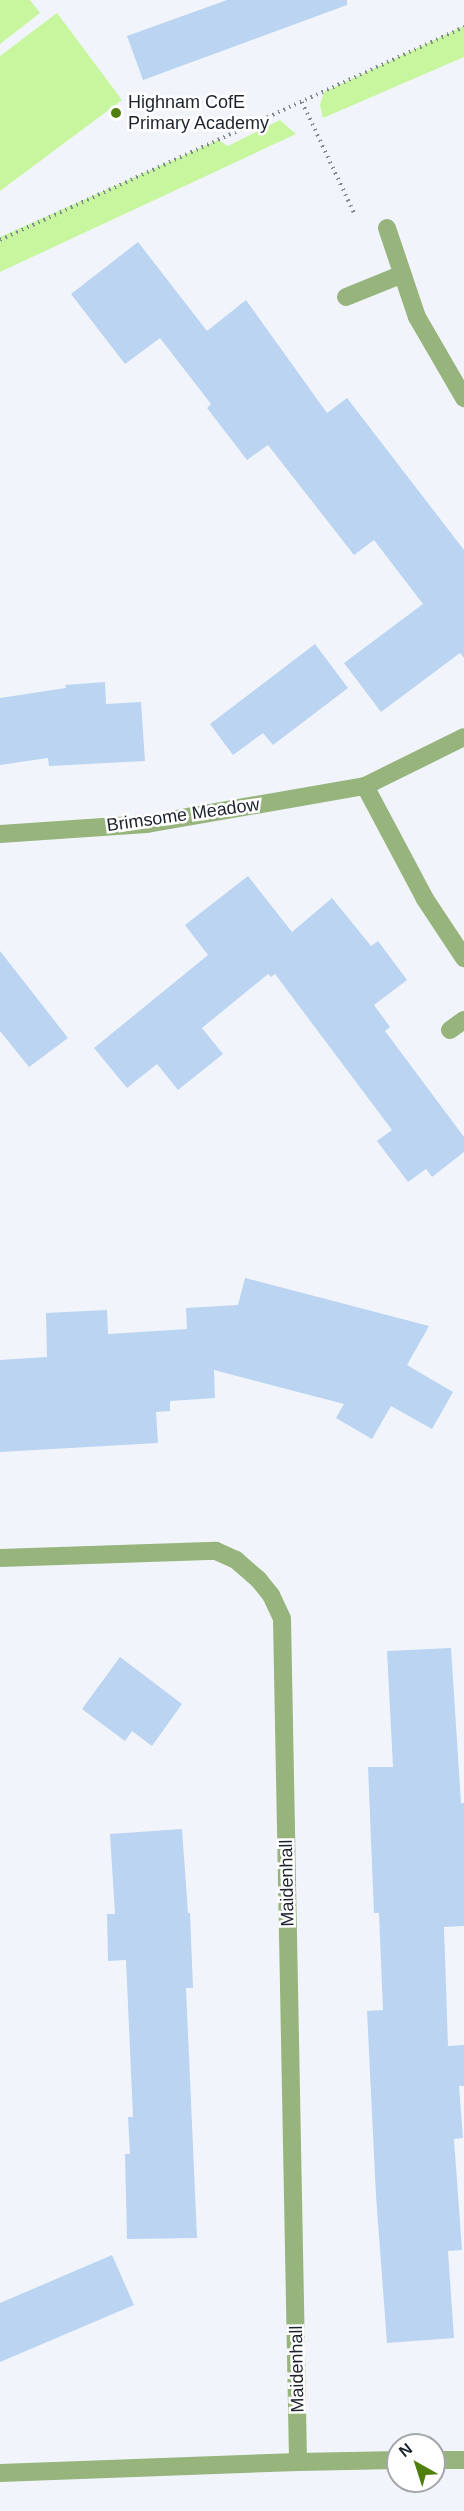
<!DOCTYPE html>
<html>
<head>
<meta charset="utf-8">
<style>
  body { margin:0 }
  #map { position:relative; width:464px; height:2511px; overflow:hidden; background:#f1f5fb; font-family:Helvetica,sans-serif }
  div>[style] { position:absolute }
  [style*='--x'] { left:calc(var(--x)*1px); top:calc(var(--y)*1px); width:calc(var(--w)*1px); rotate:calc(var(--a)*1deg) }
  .green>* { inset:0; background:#c7f69e }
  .building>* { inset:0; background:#bad4f2 }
  .path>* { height:4px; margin-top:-2px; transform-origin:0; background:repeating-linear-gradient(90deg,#828890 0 1.5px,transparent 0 6px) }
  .minor>* { height:18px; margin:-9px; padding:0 9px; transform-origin:9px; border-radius:9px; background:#96b47c }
  .dots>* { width:16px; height:16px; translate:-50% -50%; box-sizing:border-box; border:3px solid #fff; border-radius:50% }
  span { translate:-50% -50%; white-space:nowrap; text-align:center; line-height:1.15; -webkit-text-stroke:5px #fff; paint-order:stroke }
  .poi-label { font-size:18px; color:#1b232d }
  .left { translate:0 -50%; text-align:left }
  .street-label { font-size:18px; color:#1b232d }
  .north { position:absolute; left:386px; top:2433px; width:60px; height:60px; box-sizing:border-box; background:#fff; border:2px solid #a4a7ab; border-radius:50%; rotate:321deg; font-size:16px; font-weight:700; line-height:24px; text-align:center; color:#1b232d }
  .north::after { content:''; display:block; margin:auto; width:21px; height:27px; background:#4f7f0c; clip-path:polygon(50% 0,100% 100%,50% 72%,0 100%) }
</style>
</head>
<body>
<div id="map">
  <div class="green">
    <i style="clip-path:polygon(0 0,30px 0,40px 13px,0 44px)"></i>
    <i style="clip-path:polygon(57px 13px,122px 100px,0 191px,0 56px)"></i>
    <i style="clip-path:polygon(464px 26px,464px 57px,323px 118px,320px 105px,324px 92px)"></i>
    <i style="clip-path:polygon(280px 120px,296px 134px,0 272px,0 237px,218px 140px,228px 146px)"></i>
  </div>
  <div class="building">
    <i style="clip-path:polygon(227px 0,347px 0,347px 5px,143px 80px,127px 36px)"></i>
    <i style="clip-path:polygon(138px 242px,207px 331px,246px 300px,327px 413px,347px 398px,464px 550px,464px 658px,460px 653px,381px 712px,344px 663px,423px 604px,374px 540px,354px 555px,268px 445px,247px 460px,207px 408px,211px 404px,160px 338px,125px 364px,71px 294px)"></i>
    <i style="clip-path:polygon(315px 644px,348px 688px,273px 745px,263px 733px,233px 755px,210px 724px)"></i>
    <i style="clip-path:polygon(105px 682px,106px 704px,141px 702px,145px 761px,49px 766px,48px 758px,0 765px,0 698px,66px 688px,65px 685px)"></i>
    <i style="clip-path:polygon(248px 876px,292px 932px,332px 898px,371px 946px,378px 941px,407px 980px,374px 1005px,390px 1027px,385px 1031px,464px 1137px,464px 1152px,432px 1177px,426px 1169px,408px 1182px,377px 1141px,392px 1130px,275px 974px,271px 977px,268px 974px,202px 1028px,223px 1054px,178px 1090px,157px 1064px,127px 1088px,94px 1048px,208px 955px,185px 925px)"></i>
    <i style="clip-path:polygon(0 951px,68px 1038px,29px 1067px,0 1031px)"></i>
    <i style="clip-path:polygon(245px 1278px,429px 1326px,407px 1365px,453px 1392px,432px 1429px,391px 1406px,372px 1439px,336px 1418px,344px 1404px,214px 1370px,215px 1398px,170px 1401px,170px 1411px,156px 1412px,158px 1443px,0 1452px,0 1360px,47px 1357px,46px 1313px,107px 1310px,108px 1334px,187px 1329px,186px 1308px,238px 1305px)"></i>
    <i style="clip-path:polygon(451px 1648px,461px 1803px,464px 1803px,464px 1926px,444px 1927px,448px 2046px,464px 2045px,464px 2086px,459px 2086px,463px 2138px,454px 2139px,462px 2250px,448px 2251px,454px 2338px,387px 2343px,376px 2196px,367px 2011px,383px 2010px,379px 1913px,374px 1913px,368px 1767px,393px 1767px,387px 1651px)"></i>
    <i style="clip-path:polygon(120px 1657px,182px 1704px,152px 1746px,132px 1731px,125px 1741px,82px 1709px)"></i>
    <i style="clip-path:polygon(182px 1829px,188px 1913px,190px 1913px,193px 1988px,186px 1988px,197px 2238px,127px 2239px,125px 2154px,130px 2154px,128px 2117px,133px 2117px,126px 1960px,108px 1961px,107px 1914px,115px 1914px,110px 1834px)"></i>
    <i style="clip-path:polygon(112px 2255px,134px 2305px,0 2362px,0 2303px)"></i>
  </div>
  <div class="path">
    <i style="--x:302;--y:102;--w:125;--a:64.9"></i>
    <i style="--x:0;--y:240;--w:511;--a:-24.66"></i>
  </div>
  <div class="minor">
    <i style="--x:387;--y:228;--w:94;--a:71.4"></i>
    <i style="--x:417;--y:317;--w:94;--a:59.9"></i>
    <i style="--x:346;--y:297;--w:61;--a:-22"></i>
    <i style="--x:365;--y:786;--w:128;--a:62"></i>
    <i style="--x:425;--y:899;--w:71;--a:56.5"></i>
    <i style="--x:0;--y:834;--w:147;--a:-3.9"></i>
    <i style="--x:147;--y:824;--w:221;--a:-9.9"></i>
    <i style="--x:365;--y:786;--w:110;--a:-26.3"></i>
    <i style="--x:450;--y:1030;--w:17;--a:-36"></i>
    <i style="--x:0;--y:1558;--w:216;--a:-1.9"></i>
    <i style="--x:216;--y:1551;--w:22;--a:24"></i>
    <i style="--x:236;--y:1560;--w:29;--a:41"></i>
    <i style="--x:258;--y:1579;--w:21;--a:51"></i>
    <i style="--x:271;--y:1595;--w:26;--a:65"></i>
    <i style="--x:282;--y:1619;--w:843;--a:88.91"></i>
    <i style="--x:298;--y:2462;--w:298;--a:177.9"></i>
    <i style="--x:434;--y:2460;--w:30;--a:0"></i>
    <i style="--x:298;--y:2462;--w:100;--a:-1.1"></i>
  </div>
  <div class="dots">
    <i style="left:116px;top:113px;background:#4f7f0c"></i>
  </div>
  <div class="poi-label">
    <span class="left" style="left:128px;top:113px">Highnam CofE<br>Primary Academy</span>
  </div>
  <div class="street-label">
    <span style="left:183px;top:815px;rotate:-8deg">Brimsome Meadow</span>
    <span style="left:287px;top:1883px;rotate:-91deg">Maidenhall</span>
    <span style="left:297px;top:2369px;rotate:-91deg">Maidenhall</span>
  </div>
  <div class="north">N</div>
</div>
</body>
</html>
